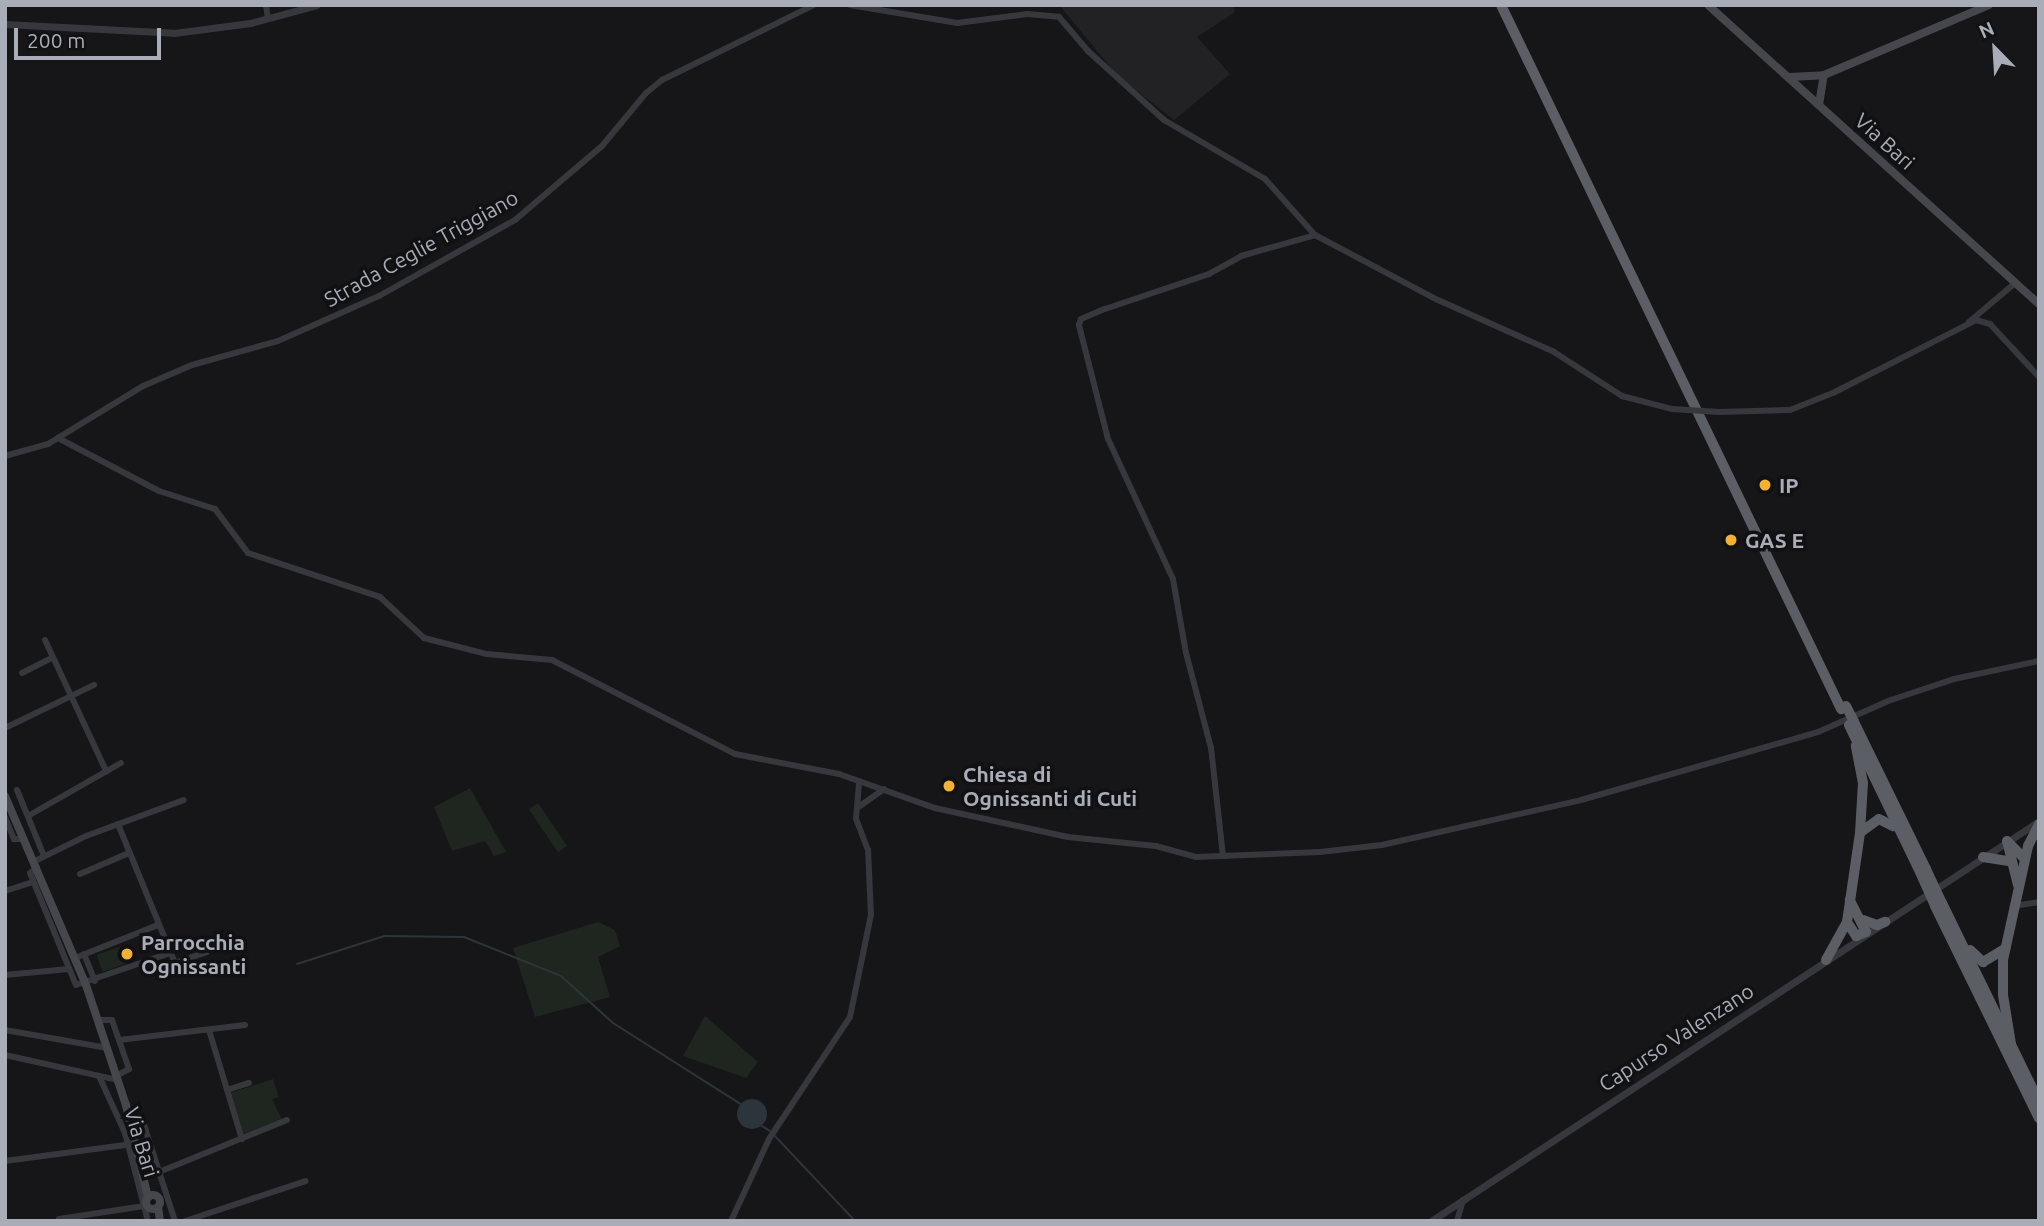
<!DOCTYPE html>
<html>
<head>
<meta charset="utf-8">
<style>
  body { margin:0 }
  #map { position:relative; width:2044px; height:1226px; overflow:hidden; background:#161618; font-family:Ubuntu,sans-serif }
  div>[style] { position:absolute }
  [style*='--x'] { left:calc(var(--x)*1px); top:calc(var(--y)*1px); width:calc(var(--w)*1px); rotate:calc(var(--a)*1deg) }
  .built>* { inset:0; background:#222225 }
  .green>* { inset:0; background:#1e261f; transform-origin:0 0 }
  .water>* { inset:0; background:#2c353c }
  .round { border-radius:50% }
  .stream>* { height:2px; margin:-1px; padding:0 1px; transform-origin:1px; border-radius:1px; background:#2c353c }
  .minor>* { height:6px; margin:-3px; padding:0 3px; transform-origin:3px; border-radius:3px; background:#37383d }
  .tertiary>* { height:7px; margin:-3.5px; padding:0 3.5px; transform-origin:3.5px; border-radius:3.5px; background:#37383d }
  .secondary>* { height:8px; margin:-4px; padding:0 4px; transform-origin:4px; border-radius:4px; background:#45474d }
  .secondary>.ring { margin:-4px; padding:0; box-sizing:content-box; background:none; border:8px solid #45474d; border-radius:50% }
  .trunk>* { height:10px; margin:-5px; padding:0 5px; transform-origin:5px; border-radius:5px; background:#5b5e65 }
  .minor-bridge>* { height:6px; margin:-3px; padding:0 3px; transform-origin:3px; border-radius:3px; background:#37383d }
  .trunk-bridge>* { height:10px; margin:-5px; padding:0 5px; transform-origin:5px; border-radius:5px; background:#5b5e65 }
  .dots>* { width:19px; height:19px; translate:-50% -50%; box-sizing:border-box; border:4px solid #111113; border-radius:50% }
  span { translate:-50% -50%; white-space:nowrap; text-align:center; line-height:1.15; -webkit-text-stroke:7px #111113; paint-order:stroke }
  .street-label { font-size:21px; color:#a8adb8 }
  .poi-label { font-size:21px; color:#a8adb8; font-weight:700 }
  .left { translate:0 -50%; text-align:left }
  .frame { position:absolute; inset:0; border:7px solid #a8adb8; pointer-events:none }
  .north { position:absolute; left:1960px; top:14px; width:70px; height:70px; -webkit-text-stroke:5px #111113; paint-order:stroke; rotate:336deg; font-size:19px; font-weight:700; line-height:28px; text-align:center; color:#a8adb8 }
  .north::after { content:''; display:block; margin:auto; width:24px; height:32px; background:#a8adb8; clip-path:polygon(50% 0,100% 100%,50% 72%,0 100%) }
  .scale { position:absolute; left:14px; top:28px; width:147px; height:32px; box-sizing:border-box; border:4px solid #a8adb8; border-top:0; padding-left:9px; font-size:21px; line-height:24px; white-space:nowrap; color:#a8adb8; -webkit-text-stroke:5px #111113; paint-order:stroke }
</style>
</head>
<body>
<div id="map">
  <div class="built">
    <i style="clip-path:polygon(1059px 5px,1233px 5px,1235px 12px,1197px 37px,1230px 74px,1174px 120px,1118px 76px)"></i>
  </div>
  <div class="green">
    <i style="clip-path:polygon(470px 788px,506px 852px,494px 856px,485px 841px,452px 851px,434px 807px)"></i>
    <i style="left:538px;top:803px;width:52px;height:11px;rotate:56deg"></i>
    <i style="clip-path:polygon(598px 922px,615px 930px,620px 946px,598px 957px,610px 997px,535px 1017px,513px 948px)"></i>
    <i style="left:125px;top:945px;width:18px;height:30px;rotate:71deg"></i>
    <i style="clip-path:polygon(705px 1016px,758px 1062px,746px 1078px,683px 1056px)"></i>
    <i style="clip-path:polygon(273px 1079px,279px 1097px,272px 1099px,282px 1120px,243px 1134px,230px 1093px)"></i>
  </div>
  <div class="water">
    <i class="round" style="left:737px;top:1099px;width:30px;height:30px"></i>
  </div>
  <div class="stream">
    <i style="--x:297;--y:964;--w:91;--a:-17.8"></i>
    <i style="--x:384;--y:936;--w:80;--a:0.7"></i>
    <i style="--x:464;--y:937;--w:105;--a:21.9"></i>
    <i style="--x:561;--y:976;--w:70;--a:42.1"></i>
    <i style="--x:613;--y:1023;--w:155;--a:32.4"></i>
    <i style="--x:760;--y:1125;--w:12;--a:31"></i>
    <i style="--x:774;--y:1135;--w:118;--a:46.7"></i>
  </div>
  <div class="minor">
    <i style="--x:266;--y:5;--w:14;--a:82"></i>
    <i style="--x:850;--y:5;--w:109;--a:9.5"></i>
    <i style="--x:957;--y:23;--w:71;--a:-7.3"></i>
    <i style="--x:1027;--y:14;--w:32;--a:5"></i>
    <i style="--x:1059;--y:17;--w:45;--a:49.5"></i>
    <i style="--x:1088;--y:51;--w:103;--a:42.2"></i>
    <i style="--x:1164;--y:120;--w:117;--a:30.3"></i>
    <i style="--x:1265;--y:179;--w:75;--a:48.2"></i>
    <i style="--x:1315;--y:235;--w:139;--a:27.9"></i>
    <i style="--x:1438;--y:300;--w:127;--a:24.1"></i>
    <i style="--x:1554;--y:352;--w:81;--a:32.9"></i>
    <i style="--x:1622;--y:396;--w:52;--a:14.6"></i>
    <i style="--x:1969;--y:322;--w:60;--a:-40.3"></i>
    <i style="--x:1719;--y:412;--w:71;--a:-1.6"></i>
    <i style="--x:1790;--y:410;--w:46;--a:-21.6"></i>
    <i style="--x:1833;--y:393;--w:161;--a:-27"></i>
    <i style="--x:1976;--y:320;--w:15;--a:16"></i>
    <i style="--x:1990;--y:324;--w:72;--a:47.2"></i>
    <i style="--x:58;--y:438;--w:114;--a:27.7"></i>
    <i style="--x:159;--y:491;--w:59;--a:17.8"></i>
    <i style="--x:215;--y:509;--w:55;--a:53.1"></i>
    <i style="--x:248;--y:553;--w:139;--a:18.4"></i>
    <i style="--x:380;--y:597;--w:60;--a:43"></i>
    <i style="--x:424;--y:638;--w:65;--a:14.3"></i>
    <i style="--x:487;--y:654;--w:65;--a:5.3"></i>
    <i style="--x:552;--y:660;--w:206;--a:27.2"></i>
    <i style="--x:735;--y:754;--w:106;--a:10.9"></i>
    <i style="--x:839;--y:774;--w:102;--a:19.5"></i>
    <i style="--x:935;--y:808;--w:136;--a:12.3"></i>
    <i style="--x:1068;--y:837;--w:88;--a:5.8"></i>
    <i style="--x:1156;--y:846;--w:41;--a:15.4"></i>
    <i style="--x:1196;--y:857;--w:124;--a:-2.3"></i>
    <i style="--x:1320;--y:852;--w:62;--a:-6.4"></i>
    <i style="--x:1382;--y:845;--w:204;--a:-12.7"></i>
    <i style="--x:1581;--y:800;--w:247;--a:-16"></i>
    <i style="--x:1818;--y:732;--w:80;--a:-23.7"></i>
    <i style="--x:1891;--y:700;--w:66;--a:-18.4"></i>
    <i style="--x:1954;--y:679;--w:87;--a:-12"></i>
    <i style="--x:5;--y:456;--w:45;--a:-15.6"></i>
    <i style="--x:48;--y:444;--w:111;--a:-31.4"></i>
    <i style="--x:143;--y:386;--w:53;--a:-23.2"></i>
    <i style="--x:192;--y:365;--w:89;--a:-15.6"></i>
    <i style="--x:278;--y:341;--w:111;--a:-24"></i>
    <i style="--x:379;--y:296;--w:156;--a:-29.2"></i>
    <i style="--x:515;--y:220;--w:114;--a:-40.4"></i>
    <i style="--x:602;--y:146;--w:69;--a:-50.3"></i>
    <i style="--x:646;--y:93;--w:21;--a:-39"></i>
    <i style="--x:662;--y:80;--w:169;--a:-26.3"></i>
    <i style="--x:45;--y:640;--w:145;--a:65"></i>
    <i style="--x:22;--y:673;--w:34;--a:-27"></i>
    <i style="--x:5;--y:728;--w:99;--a:-25.8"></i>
    <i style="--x:17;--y:790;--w:71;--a:67.8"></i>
    <i style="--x:857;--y:808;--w:33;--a:-35"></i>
    <i style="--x:28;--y:816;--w:107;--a:-29.7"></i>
    <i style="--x:5;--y:817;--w:24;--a:68"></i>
    <i style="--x:14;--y:839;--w:10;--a:0"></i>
    <i style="--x:118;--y:824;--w:150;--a:67.7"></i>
    <i style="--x:175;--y:963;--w:34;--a:-19"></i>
    <i style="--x:1223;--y:856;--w:109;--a:-96.3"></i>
    <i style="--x:1211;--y:748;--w:98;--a:-104.7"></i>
    <i style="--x:1186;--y:653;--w:75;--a:-100"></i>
    <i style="--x:1173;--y:579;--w:154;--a:-114.9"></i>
    <i style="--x:1108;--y:439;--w:118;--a:-104.3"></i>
    <i style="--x:1079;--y:325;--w:6;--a:-72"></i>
    <i style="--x:1081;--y:319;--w:26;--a:-23"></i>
    <i style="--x:1105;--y:309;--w:110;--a:-18.6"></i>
    <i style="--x:1209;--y:274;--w:37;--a:-29"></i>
    <i style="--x:1241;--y:256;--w:77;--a:-15.8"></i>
    <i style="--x:35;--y:861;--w:57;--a:-26.1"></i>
    <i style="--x:86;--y:836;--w:104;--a:-20.2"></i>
    <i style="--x:37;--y:867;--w:9;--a:139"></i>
    <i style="--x:30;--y:873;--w:121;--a:67.7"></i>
    <i style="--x:76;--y:985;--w:99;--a:-18.8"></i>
    <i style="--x:80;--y:874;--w:53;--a:-23.2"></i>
    <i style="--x:5;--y:891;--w:29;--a:-18"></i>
    <i style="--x:2014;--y:906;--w:25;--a:-9"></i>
    <i style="--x:84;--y:954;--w:29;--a:68"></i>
    <i style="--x:75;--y:958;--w:89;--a:-21.7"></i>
    <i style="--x:5;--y:975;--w:64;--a:-5.4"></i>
    <i style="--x:98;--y:1020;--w:14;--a:0"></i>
    <i style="--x:112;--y:1020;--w:52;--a:70.9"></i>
    <i style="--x:129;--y:1069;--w:15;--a:152"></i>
    <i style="--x:5;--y:1030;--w:104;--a:10"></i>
    <i style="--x:209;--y:1030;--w:114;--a:73.2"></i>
    <i style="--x:119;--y:1040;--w:127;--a:-6.8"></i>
    <i style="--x:5;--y:1055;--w:116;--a:12.5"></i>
    <i style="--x:99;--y:1076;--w:63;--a:65.5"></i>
    <i style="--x:125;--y:1133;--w:91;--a:75.4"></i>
    <i style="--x:227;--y:1090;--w:23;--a:-18"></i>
    <i style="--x:143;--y:1122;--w:104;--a:72.1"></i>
    <i style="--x:5;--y:1161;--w:121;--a:-7.6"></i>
    <i style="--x:159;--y:1172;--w:138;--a:-22.1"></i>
    <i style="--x:59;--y:1219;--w:86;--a:-8.7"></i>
    <i style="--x:185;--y:1221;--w:127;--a:-18.3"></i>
    <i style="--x:731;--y:1221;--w:90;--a:-65.1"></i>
    <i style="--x:769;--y:1139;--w:146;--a:-56.4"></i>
    <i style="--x:850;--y:1017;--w:104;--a:-78.4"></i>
    <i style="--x:871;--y:915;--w:65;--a:-92.6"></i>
    <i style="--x:868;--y:850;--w:34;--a:-111"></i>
    <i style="--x:856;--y:818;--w:37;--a:-85"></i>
    <i style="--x:1457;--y:1221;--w:22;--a:-74"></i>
  </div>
  <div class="tertiary">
    <i style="--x:5;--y:24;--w:169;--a:3"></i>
    <i style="--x:174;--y:33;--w:77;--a:-7.5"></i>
    <i style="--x:250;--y:23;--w:69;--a:-15"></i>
    <i style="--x:1431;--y:1221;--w:728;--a:-33.34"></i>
  </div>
  <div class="secondary">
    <i style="--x:1708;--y:5;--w:446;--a:42.1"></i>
    <i style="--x:1790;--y:77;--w:34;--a:-3"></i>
    <i style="--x:1824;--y:75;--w:179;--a:-23"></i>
    <i style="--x:1819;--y:105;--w:30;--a:-81"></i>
    <i style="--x:5;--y:796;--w:206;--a:66.8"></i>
    <i style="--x:86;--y:985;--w:126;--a:71.6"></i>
    <i style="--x:126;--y:1105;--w:95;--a:76.6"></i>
    <i class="ring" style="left:146px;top:1195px;width:6px;height:6px"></i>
    <i style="--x:158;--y:1207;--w:14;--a:82"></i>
  </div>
  <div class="trunk">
    <i style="--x:1501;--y:5;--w:782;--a:64.22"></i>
    <i style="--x:1854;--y:722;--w:164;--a:63.9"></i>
    <i style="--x:1849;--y:725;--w:163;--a:64.2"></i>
    <i style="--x:1861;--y:832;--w:22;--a:-36"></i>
    <i style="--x:1879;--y:819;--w:16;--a:27"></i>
    <i style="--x:1983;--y:857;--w:26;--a:9"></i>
    <i style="--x:2018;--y:885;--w:45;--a:-104"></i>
    <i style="--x:2007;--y:841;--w:25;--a:45"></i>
    <i style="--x:1942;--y:903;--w:221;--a:64"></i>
    <i style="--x:1935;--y:906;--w:236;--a:63.9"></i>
    <i style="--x:1863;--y:920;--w:15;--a:20"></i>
    <i style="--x:1877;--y:925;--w:9;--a:-21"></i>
    <i style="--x:1847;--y:922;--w:17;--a:57"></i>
    <i style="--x:1856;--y:936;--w:11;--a:-22"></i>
    <i style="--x:1866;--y:932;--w:36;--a:-117"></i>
    <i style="--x:1970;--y:950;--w:18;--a:43"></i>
    <i style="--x:1983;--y:962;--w:26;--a:-31"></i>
    <i style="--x:1826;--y:960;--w:43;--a:-61.1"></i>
    <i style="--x:1847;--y:922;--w:90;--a:-81.7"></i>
    <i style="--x:1860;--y:833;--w:50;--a:-86.6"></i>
    <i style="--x:1863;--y:783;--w:38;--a:-101"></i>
    <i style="--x:2011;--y:1044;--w:50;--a:-99.3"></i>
    <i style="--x:2003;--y:995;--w:35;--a:-90"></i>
    <i style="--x:2003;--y:960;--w:117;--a:-77.6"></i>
    <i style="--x:2028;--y:846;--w:25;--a:-63"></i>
  </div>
  <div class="minor-bridge">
    <i style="--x:1672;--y:409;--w:47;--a:3.7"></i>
  </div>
  <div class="trunk-bridge">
    <i style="--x:1846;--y:706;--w:18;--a:63"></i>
    <i style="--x:1926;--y:869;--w:38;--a:65"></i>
    <i style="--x:1920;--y:872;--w:37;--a:66"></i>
  </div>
  <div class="dots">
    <i style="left:1765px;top:485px;background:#f2b134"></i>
    <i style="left:1731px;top:540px;background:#f2b134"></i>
    <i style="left:949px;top:786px;background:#f2b134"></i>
    <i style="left:127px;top:954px;background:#f2b134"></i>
  </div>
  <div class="street-label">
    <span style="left:1885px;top:141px;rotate:42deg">Via Bari</span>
    <span style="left:421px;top:248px;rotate:-29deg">Strada Ceglie Triggiano</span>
    <span style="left:1676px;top:1037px;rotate:-33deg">Capurso Valenzano</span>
    <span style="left:142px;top:1142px;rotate:73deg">Via Bari</span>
  </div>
  <div class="poi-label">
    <span class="left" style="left:1779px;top:485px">IP</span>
    <span class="left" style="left:1745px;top:540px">GAS E</span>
    <span class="left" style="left:963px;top:786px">Chiesa di<br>Ognissanti di Cuti</span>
    <span class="left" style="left:141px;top:954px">Parrocchia<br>Ognissanti</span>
  </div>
  <div class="frame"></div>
  <div class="north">N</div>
  <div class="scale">200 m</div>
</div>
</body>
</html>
